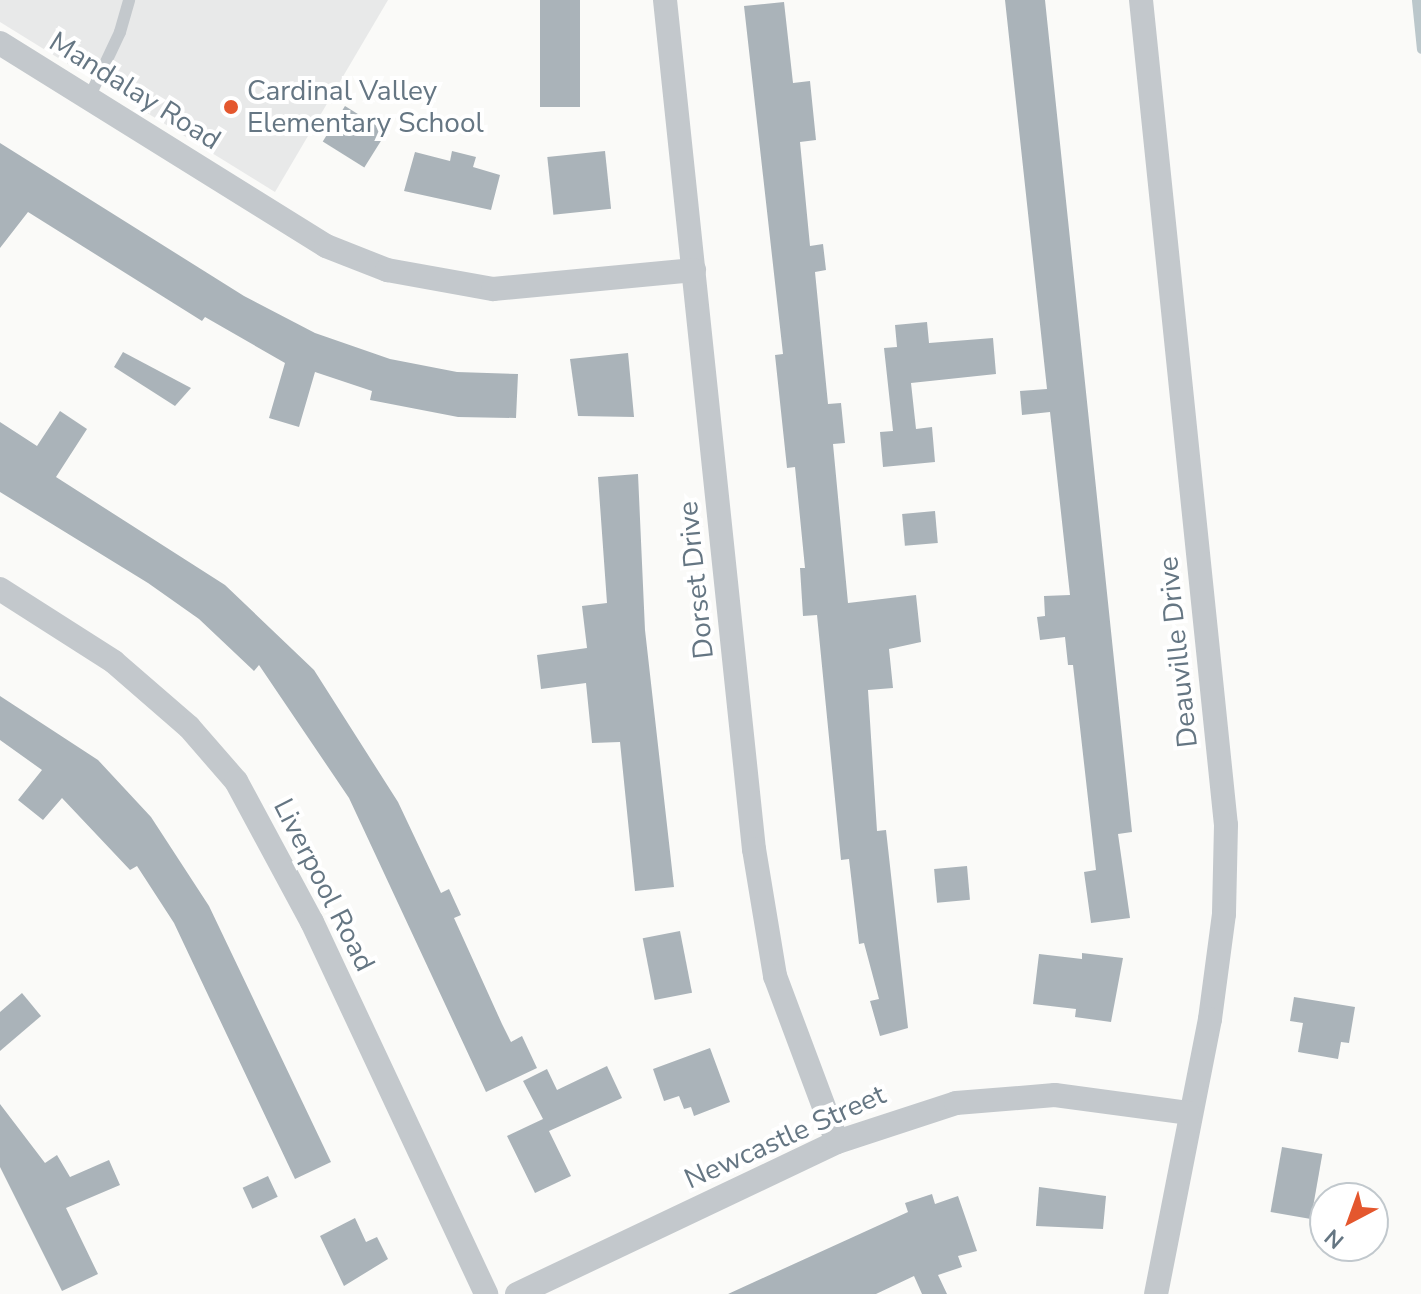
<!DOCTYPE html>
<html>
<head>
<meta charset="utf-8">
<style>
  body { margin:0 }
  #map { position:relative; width:1421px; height:1294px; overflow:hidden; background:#fafaf8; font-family:"Nunito Sans",sans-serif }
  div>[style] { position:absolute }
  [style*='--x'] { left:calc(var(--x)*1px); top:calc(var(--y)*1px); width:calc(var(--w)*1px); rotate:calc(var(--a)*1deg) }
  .built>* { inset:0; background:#e8e9e9 }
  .stream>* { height:9px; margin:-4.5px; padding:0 4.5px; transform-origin:4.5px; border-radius:4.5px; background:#bbc7cb }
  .building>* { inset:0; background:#aab3b9; transform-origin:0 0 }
  .lane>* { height:12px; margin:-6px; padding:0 6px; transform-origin:6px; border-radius:6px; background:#c3c8cc }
  .street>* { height:24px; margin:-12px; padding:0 12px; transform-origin:12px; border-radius:12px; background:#c3c8cc }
  .dots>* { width:22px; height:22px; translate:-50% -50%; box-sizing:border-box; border:4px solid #fff; border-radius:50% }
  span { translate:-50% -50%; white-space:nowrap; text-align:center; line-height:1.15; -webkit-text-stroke:8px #fff; paint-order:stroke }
  .street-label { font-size:28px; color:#657683 }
  .poi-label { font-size:28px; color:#657683 }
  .left { translate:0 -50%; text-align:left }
  .north { position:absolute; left:1309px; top:1182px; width:80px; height:80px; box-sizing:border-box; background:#fff; border:2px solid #c1c8cd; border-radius:50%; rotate:221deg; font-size:22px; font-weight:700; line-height:32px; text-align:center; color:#657683 }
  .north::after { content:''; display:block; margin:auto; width:28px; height:36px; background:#e4572e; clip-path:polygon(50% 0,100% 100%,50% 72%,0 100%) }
</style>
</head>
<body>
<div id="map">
  <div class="built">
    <i style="clip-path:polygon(0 0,388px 0,275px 192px,0 22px)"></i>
  </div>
  <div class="stream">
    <i style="--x:1416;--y:0;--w:49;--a:84.2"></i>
  </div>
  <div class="building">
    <i style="left:540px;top:0;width:40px;height:107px"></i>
    <i style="clip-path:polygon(1005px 0,1045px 0,1132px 832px,1118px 834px,1130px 918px,1091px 923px,1084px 872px,1096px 870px,1073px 665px,1068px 665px,1065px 637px,1040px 640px,1037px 617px,1045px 616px,1044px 596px,1070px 595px,1050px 412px,1022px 415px,1020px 391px,1047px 389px)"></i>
    <i style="clip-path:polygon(784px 2px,793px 83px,810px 81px,816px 140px,800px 142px,810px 246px,823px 244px,826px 270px,815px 272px,828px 404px,841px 403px,845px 443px,833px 444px,848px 603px,916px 595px,921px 642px,889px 649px,893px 688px,868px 690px,877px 831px,886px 830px,908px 1028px,880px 1036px,870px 1001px,879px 999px,864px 943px,859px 944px,849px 859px,841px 860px,817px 615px,803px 616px,800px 568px,805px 568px,795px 467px,787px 468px,775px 355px,783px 354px,744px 6px)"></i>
    <i style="left:345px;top:106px;width:49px;height:42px;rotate:32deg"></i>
    <i style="clip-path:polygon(0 143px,244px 296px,315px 333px,390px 359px,457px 372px,518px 374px,516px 418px,458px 417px,370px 400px,372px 391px,315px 372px,299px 427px,269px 418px,285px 363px,205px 317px,202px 321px,28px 212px,0 248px)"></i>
    <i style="clip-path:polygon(452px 151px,476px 157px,473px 167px,500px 175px,491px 210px,404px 191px,415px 152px,450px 161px)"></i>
    <i style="left:605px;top:151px;width:58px;height:58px;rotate:84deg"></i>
    <i style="clip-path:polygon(927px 322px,929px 343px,993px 338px,996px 374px,911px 383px,916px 429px,932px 427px,935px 462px,883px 467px,880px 432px,893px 431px,884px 348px,897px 347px,895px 325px)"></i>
    <i style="clip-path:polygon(123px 352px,191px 388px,175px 406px,114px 367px)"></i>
    <i style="clip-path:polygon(628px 353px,634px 417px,578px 416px,570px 359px)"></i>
    <i style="clip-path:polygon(60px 411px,87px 429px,56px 477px,225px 585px,314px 670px,398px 802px,441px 893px,449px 889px,461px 915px,454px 918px,502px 1024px,511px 1042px,522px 1036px,537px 1068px,486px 1092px,349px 798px,259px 665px,254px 671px,199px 619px,148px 583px,0 492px,0 422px,37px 446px)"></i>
    <i style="clip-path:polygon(638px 474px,645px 630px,674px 887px,635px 891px,620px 742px,592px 743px,586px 683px,541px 689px,537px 655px,587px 648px,582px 606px,607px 603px,598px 477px)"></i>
    <i style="left:935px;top:511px;width:32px;height:33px;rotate:85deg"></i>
    <i style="clip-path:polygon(0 696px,98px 760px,151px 817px,209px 906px,331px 1162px,295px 1179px,174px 923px,137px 866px,130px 870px,62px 798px,43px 820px,18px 800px,42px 770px,0 740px)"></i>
    <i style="left:967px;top:866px;width:34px;height:33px;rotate:85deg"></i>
    <i style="left:680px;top:931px;width:63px;height:38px;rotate:79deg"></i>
    <i style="clip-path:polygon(1082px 953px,1123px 958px,1111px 1022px,1075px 1017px,1076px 1009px,1033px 1004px,1039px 954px,1082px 959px)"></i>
    <i style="clip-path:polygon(22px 993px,41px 1016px,0 1051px,0 1012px)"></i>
    <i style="clip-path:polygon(1294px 997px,1355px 1007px,1349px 1043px,1341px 1042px,1338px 1059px,1298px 1052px,1303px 1023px,1290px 1021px)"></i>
    <i style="clip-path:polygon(710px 1048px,730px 1102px,694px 1116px,691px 1107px,684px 1109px,679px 1096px,664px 1101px,653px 1069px)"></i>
    <i style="clip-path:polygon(607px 1066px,622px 1098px,549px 1131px,571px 1176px,535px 1193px,507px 1136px,543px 1119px,523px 1081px,547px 1069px,557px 1090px)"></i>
    <i style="clip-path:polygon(0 1104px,45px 1163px,57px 1155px,70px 1177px,109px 1160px,120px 1185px,66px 1208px,98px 1274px,62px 1291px,0 1167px)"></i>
    <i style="left:1282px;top:1147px;width:41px;height:66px;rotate:10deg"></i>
    <i style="left:268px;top:1176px;width:23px;height:28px;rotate:65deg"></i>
    <i style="clip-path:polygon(1039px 1187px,1106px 1196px,1103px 1229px,1036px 1226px)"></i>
    <i style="clip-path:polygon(932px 1194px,935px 1204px,958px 1196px,977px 1251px,958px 1256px,962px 1267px,938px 1275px,947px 1294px,922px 1294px,914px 1276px,876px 1294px,728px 1294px,908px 1212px,905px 1203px)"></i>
    <i style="clip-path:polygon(355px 1218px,366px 1242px,377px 1237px,388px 1259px,344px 1286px,320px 1236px)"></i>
  </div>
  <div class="lane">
    <i style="--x:89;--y:98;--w:73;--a:-64.8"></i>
    <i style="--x:120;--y:32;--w:33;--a:-74"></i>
  </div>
  <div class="street">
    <i style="--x:665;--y:0;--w:854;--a:84.02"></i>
    <i style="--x:754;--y:849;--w:129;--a:80.6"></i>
    <i style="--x:775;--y:976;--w:177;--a:69.5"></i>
    <i style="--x:1141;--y:0;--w:829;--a:84.12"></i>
    <i style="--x:1226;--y:825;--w:89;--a:91.3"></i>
    <i style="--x:1224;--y:914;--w:106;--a:97.6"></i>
    <i style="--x:1210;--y:1019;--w:280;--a:101.1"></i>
    <i style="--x:0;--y:43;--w:384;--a:31.9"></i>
    <i style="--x:326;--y:246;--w:66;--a:21.5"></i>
    <i style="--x:387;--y:270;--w:108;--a:10.2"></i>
    <i style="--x:493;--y:289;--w:202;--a:-5.4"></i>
    <i style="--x:0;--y:589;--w:135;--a:32.6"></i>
    <i style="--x:114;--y:662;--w:99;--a:40.9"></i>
    <i style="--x:189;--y:727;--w:72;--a:49"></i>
    <i style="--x:236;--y:781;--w:160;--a:61.7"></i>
    <i style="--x:312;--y:922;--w:411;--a:64.9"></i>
    <i style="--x:517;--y:1294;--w:354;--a:-25.4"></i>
    <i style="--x:837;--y:1142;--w:125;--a:-18.1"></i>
    <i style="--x:956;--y:1103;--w:99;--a:-4.6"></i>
    <i style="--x:1055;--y:1095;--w:134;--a:7.7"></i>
  </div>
  <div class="dots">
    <i style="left:231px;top:107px;background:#e4572e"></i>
  </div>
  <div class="street-label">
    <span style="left:135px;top:91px;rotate:32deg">Mandalay Road</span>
    <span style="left:696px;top:580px;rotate:-96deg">Dorset Drive</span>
    <span style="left:1178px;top:652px;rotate:-96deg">Deauville Drive</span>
    <span style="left:324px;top:885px;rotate:63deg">Liverpool Road</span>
    <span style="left:785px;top:1137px;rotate:-24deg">Newcastle Street</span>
  </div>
  <div class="poi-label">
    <span class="left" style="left:247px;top:107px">Cardinal Valley<br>Elementary School</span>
  </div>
  <div class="north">N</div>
</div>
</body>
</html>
